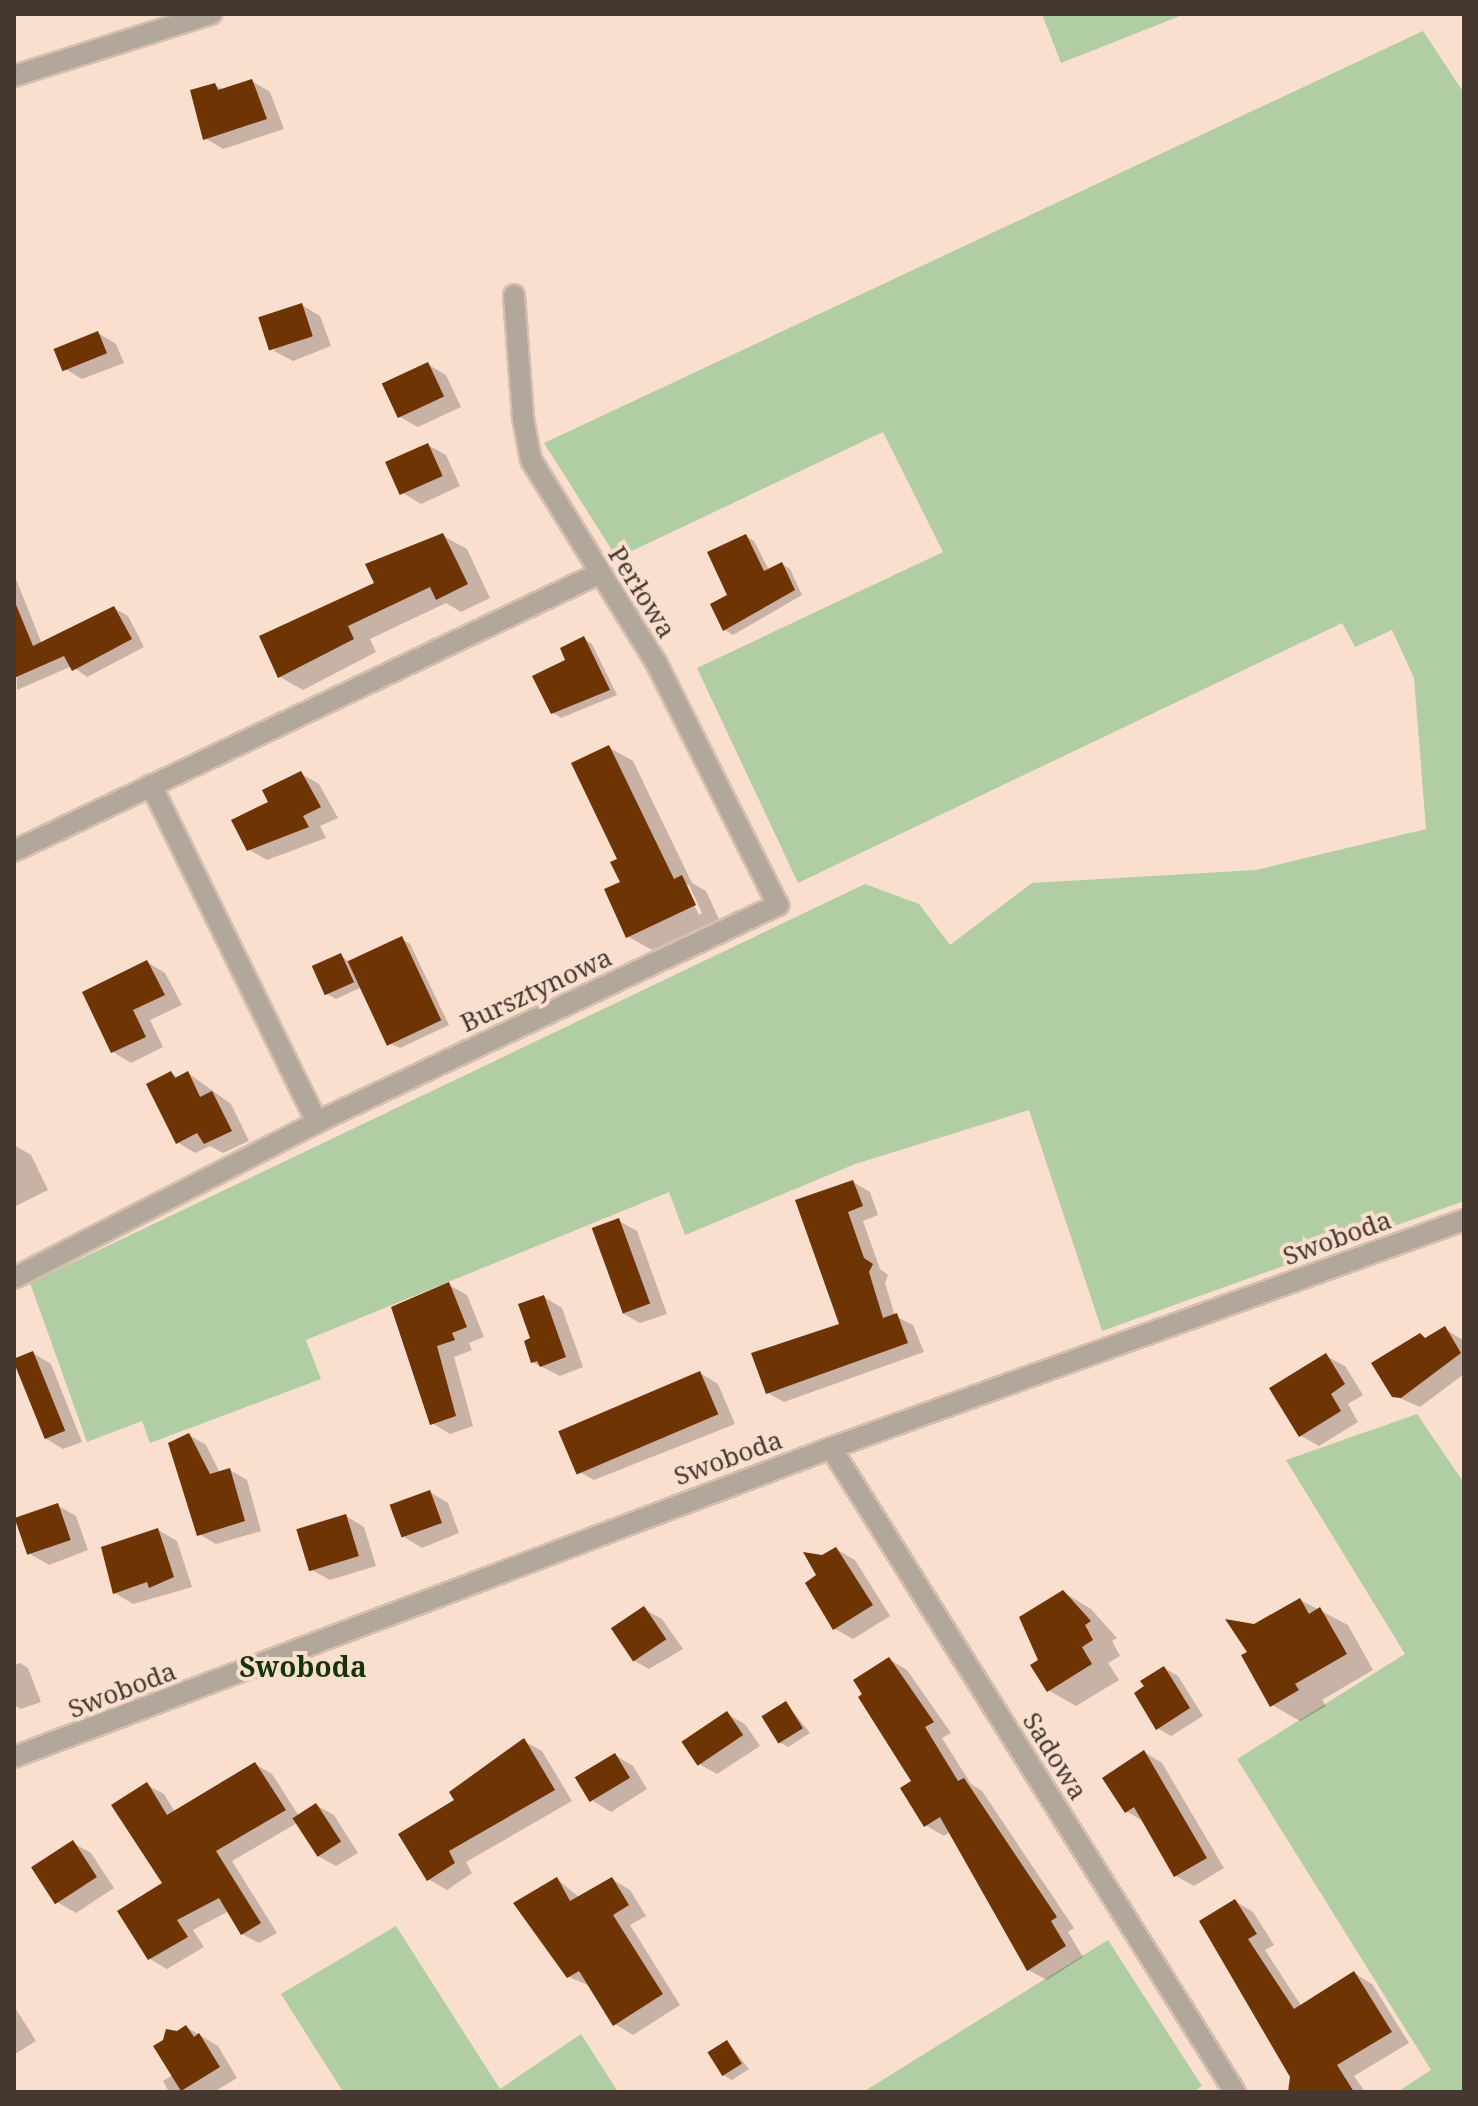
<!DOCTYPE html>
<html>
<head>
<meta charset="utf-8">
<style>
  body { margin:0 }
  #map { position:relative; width:1478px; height:2106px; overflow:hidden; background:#fadfcf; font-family:"Noto Serif",serif }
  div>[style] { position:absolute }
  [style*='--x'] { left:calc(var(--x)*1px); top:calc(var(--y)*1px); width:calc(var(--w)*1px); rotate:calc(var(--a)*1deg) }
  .green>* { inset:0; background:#b1cda3 }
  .shadow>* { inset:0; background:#0003 }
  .building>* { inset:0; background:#6f3404; transform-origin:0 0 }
  .roads { filter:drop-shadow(2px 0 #d6beaf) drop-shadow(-2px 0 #d6beaf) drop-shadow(0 2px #d6beaf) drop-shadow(0 -2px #d6beaf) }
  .minor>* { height:20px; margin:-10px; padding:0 10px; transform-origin:10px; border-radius:10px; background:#b1a79b }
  span { translate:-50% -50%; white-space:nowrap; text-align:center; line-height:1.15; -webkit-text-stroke:8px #fadfcf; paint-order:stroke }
  .street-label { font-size:26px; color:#463830 }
  .neighbourhood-label { font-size:28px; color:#153508; font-weight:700 }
  .frame { position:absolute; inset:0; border:16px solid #463830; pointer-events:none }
</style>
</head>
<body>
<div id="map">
  <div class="green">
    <i style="clip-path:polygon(1042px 14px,1185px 14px,1061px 63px)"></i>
    <i style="clip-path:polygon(1423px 31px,1464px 93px,1464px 1201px,1102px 1331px,1029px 1110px,855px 1164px,685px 1235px,669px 1192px,306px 1340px,321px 1379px,150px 1443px,142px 1421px,87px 1442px,30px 1283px,865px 884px,919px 904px,950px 945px,1032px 883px,1256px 870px,1426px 829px,1414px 678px,1392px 630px,1355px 647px,1342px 623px,798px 883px,697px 668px,943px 552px,883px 432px,617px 558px,544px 443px)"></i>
    <i style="clip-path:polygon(1417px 1414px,1464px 1483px,1464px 2092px,1397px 2092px,1431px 2070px,1237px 1759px,1405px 1654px,1286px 1460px)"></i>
    <i style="clip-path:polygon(396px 1926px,500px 2089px,581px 2034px,618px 2092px,343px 2092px,281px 1994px)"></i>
    <i style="clip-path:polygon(1108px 1940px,1202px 2086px,1193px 2092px,863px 2092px)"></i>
  </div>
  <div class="shadow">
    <i style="clip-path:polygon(252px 81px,270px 92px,284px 129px,223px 149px,205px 138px,215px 85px,224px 90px)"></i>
    <i style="clip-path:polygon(302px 305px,320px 316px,331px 346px,293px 361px,274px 351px)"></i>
    <i style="clip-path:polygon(98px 333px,116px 344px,124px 363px,82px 379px,64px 368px)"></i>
    <i style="clip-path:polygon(427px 364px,446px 375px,461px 407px,418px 427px,400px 417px)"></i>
    <i style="clip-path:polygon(428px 445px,446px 455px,460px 486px,421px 504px,403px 493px)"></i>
    <i style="clip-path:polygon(443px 536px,467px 549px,490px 598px,461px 612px,446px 603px,370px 639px,376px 652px,303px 690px,280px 677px,377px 584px)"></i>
    <i style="clip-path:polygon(746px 536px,754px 541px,769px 570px,782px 564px,790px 569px,802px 595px,733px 635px,725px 630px)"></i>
    <i style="clip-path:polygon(14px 574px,42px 644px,114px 608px,128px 616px,144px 647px,87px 677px,72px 666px,17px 690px)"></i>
    <i style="clip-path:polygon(584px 639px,592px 644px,617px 695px,561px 718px,553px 713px,568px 661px)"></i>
    <i style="clip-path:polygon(evenodd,608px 747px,633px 761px,692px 883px,706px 891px,719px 919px,652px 950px,627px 936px,608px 747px,684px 885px,689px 885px,702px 913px,699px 915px,684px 885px)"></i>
    <i style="clip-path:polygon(300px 773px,319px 784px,338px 818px,320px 826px,326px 838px,267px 860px,248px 849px,271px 803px)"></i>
    <i style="clip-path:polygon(402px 939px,410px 944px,449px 1025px,400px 1048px,391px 1044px,362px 987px,336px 999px,327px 994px,341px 956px,351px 963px)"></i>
    <i style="clip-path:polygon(147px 962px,165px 973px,182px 1005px,150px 1020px,163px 1047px,131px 1063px,113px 1052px)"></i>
    <i style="clip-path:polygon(171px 1073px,179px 1078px,188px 1073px,231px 1104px,249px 1141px,223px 1153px,210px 1146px,195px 1153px,177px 1142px)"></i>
    <i style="clip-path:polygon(14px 1145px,31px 1155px,48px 1190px,14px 1207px)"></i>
    <i style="clip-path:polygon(853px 1182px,870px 1192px,878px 1215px,863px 1221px,880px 1269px,888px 1275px,885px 1283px,895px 1316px,913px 1325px,924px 1352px,784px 1402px,768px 1393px,841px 1325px,798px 1202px)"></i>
    <i style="clip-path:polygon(619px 1221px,637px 1231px,667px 1314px,640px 1323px,622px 1313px)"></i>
    <i style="clip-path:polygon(449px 1285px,467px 1295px,484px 1337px,469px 1343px,472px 1350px,454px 1357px,473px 1426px,450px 1434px,432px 1423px,394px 1308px)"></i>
    <i style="clip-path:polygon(544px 1297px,562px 1308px,583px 1367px,560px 1376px,532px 1362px)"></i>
    <i style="clip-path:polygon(1445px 1329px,1464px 1341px,1464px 1374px,1420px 1407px,1393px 1395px,1420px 1335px,1427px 1339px)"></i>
    <i style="clip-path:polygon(33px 1353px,51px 1364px,82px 1442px,63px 1449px,45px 1438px,15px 1360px)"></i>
    <i style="clip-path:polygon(1326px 1356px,1345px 1366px,1363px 1395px,1348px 1404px,1358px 1422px,1319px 1446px,1301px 1436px)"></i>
    <i style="clip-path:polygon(700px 1373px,718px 1384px,735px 1424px,594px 1480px,576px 1470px)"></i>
    <i style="clip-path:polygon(189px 1435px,206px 1445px,220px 1473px,230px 1470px,247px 1480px,261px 1531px,216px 1544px,199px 1534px)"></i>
    <i style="clip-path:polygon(430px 1492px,448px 1503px,459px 1533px,422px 1548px,404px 1537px)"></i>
    <i style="clip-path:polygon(57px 1505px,76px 1516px,88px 1550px,49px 1565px,30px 1554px)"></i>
    <i style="clip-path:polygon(346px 1516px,364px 1527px,376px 1566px,330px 1580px,312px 1570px)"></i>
    <i style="clip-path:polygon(158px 1530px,177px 1541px,192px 1587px,133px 1604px,115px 1593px)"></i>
    <i style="clip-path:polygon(836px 1549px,855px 1560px,890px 1616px,853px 1639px,835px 1629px,819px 1576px,823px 1557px)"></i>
    <i style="clip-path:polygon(1063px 1592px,1091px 1609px,1117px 1638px,1112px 1641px,1120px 1656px,1108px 1663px,1119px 1680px,1076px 1706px,1048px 1690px,1040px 1661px)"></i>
    <i style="clip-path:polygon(1300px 1600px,1348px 1625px,1373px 1670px,1322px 1700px,1326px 1706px,1300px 1721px,1272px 1705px,1250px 1652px,1254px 1626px)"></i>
    <i style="clip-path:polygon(644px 1609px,662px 1619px,683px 1649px,649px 1669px,631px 1659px)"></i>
    <i style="clip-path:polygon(889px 1659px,907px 1670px,951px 1733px,942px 1738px,971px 1784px,982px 1791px,1074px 1928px,1068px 1932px,1083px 1957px,1047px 1980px,1028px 1970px,950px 1832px,944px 1836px,925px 1825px,914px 1782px,870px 1714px,855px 1680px)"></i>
    <i style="clip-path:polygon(20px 1663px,28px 1668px,41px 1702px,21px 1709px,14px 1705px,14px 1665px)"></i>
    <i style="clip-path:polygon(1164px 1668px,1178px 1676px,1203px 1716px,1171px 1736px,1157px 1728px,1147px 1687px)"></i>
    <i style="clip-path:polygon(786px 1703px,810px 1733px,788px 1747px,779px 1742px)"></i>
    <i style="clip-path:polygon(727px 1714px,745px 1724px,760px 1746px,717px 1774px,699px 1764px,684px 1741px)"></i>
    <i style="clip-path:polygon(524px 1741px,542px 1751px,572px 1801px,466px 1862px,472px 1873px,447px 1890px,428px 1879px,457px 1800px)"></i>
    <i style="clip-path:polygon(1144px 1752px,1162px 1763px,1224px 1868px,1194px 1886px,1176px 1876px,1146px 1823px,1126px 1811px)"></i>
    <i style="clip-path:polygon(615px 1755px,633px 1766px,647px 1789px,611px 1812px,593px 1801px)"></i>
    <i style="clip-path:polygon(255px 1764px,272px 1774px,299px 1816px,316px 1805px,334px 1815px,358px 1853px,336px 1866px,318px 1856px,297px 1823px,232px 1861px,277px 1933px,259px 1943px,242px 1934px,229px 1911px,193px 1930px,204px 1947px,167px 1969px,150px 1959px,165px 1884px,147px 1785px,164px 1794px,175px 1812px)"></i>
    <i style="clip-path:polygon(73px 1843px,91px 1853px,114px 1888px,76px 1913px,57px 1902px)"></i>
    <i style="clip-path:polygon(557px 1879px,580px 1898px,612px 1879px,630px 1890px,646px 1916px,630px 1925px,680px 2005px,633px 2035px,615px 2024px,590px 1986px,569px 1977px)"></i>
    <i style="clip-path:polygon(1235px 1901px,1253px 1912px,1274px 1945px,1265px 1950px,1302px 2007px,1354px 1973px,1372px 1984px,1409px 2043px,1354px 2076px,1365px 2092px,1292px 2092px,1292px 2076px)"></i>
    <i style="clip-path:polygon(14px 2006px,36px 2041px,15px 2054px,14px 2053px)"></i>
    <i style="clip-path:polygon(186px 2027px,218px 2046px,237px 2078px,214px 2092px,169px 2092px,163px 2081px,173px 2075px,164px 2041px)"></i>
    <i style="clip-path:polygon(727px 2042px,749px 2069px,732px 2080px,723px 2075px)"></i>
  </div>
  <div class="building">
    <i style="clip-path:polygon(252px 79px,267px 119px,203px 140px,190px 90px,215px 83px,218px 90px)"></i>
    <i style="left:302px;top:303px;width:35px;height:46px;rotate:72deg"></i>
    <i style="left:98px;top:331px;width:24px;height:48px;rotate:68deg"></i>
    <i style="left:428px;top:362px;width:38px;height:51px;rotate:65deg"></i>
    <i style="left:428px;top:443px;width:36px;height:47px;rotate:66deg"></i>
    <i style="clip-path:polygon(443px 533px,468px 584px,436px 600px,430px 587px,348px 626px,354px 639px,278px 678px,259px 636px,374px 583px,365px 564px)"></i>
    <i style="clip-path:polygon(746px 534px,764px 571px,782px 562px,795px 590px,723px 631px,710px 604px,727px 595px,707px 552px)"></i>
    <i style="clip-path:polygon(14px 600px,33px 646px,114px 606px,132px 639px,72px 671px,64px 656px,14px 678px)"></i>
    <i style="clip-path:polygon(584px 636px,610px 690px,551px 714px,532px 676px,565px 660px,560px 648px)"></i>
    <i style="clip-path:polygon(609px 745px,674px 879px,682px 875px,696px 905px,626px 938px,604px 889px,620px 882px,610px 862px,617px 859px,571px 763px)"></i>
    <i style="clip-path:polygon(301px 771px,321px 807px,303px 816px,309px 827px,247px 851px,231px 820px,268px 802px,262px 790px)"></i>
    <i style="left:402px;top:936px;width:93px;height:60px;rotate:65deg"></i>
    <i style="left:341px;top:953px;width:32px;height:32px;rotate:66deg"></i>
    <i style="clip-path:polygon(147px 960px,165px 995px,133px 1010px,146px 1037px,111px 1053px,82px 992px)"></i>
    <i style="clip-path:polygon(171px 1071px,175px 1078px,188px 1071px,200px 1097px,212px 1091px,232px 1131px,204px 1144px,197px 1133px,176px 1144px,146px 1084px)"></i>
    <i style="clip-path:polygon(853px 1180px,863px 1206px,848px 1212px,864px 1258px,873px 1264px,869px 1272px,883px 1318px,897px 1313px,908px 1343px,766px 1394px,751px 1353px,839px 1324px,795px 1200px)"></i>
    <i style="left:619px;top:1218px;width:91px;height:29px;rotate:70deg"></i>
    <i style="clip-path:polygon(449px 1282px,467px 1327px,452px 1333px,455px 1340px,437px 1346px,456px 1416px,430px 1425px,391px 1307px)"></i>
    <i style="clip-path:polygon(544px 1295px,566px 1357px,540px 1367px,537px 1361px,531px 1363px,524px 1341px,530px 1338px,518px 1304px)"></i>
    <i style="clip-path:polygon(1445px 1326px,1461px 1353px,1401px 1398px,1392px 1397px,1371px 1363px,1420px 1333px,1425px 1338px)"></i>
    <i style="left:33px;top:1351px;width:86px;height:22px;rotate:68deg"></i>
    <i style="clip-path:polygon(1326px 1353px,1345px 1384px,1331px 1394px,1341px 1411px,1299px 1437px,1269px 1388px)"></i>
    <i style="left:700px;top:1371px;width:47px;height:154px;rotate:67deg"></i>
    <i style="clip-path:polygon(189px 1433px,210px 1474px,230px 1468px,245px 1521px,197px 1536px,168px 1443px)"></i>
    <i style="left:430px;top:1490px;width:35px;height:43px;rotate:70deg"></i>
    <i style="left:58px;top:1503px;width:39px;height:46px;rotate:71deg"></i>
    <i style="left:346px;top:1514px;width:44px;height:52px;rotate:73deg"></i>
    <i style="clip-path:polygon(158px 1528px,174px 1577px,149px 1588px,147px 1582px,113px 1594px,101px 1547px)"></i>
    <i style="clip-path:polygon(836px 1547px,873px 1605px,833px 1630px,805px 1583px,816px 1575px,803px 1552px,822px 1555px)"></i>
    <i style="clip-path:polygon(1063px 1590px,1091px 1621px,1085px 1625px,1093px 1640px,1082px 1647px,1092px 1664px,1047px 1692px,1030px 1665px,1038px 1660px,1019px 1617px)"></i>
    <i style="clip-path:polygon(1300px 1598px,1309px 1614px,1320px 1607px,1347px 1654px,1295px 1684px,1299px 1690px,1270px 1707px,1241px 1655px,1247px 1652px,1225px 1619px,1254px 1624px)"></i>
    <i style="left:644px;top:1606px;width:40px;height:40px;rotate:56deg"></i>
    <i style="clip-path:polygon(889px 1657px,934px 1722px,925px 1727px,958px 1781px,964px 1778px,1057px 1917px,1051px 1921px,1066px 1946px,1027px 1971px,940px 1817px,924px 1827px,900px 1788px,911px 1781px,858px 1697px,862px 1694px,853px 1680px)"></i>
    <i style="clip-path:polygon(1164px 1666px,1190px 1708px,1156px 1730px,1134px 1693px,1144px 1686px,1140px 1681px)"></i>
    <i style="left:786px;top:1701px;width:32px;height:29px;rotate:58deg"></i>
    <i style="left:727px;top:1711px;width:29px;height:55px;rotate:56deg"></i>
    <i style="clip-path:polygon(524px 1738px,555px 1790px,449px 1851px,455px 1863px,427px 1881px,398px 1834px,454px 1800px,449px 1792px)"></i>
    <i style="clip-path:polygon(1144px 1750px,1207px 1858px,1174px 1877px,1134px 1807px,1125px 1813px,1102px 1778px)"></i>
    <i style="left:615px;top:1753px;width:29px;height:47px;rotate:59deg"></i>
    <i style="clip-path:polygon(255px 1762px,286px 1810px,216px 1851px,261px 1923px,241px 1935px,219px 1898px,177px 1920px,188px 1937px,148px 1960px,117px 1911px,162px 1883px,111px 1805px,147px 1782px,167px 1815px)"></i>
    <i style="left:316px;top:1803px;width:46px;height:28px;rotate:57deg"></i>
    <i style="left:73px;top:1840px;width:44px;height:50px;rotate:57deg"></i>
    <i style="clip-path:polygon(557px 1877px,570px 1901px,612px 1877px,629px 1905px,613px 1915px,663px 1994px,613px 2026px,579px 1971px,567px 1978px,513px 1903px)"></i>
    <i style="clip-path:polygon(1235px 1899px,1257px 1934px,1248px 1939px,1294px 2009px,1354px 1971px,1392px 2032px,1337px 2065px,1354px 2092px,1288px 2092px,1290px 2077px,1199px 1921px)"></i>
    <i style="clip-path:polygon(186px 2025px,194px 2037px,199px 2033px,220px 2067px,181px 2091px,153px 2046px,163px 2040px,166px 2029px,177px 2031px)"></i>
    <i style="left:727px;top:2040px;width:28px;height:23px;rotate:58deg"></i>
  </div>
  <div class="roads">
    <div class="minor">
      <i style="--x:14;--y:76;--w:207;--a:-17.5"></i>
      <i style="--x:151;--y:785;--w:376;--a:63.8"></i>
      <i style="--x:14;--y:851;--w:646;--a:-25.38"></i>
      <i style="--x:14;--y:1278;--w:341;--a:-27.2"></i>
      <i style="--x:317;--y:1122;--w:510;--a:-25.21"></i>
      <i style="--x:778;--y:905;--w:270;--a:-116.7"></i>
      <i style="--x:657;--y:664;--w:240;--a:-121.7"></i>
      <i style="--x:531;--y:460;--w:43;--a:-100.8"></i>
      <i style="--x:523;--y:418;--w:123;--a:-94.2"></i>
      <i style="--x:831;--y:1448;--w:760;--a:57.9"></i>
      <i style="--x:14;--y:1757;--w:873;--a:-20.72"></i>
      <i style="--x:831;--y:1448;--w:673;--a:-19.81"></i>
    </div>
  </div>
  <div class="street-label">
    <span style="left:642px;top:592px;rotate:58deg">Perłowa</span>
    <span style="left:536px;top:990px;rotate:-25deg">Bursztynowa</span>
    <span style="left:1337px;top:1238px;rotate:-20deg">Swoboda</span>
    <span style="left:728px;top:1458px;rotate:-20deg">Swoboda</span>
    <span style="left:122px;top:1690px;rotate:-21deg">Swoboda</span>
    <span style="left:1055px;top:1756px;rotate:58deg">Sadowa</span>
  </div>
  <div class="neighbourhood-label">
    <span style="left:303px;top:1666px">Swoboda</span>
  </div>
  <div class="frame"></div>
</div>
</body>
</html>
